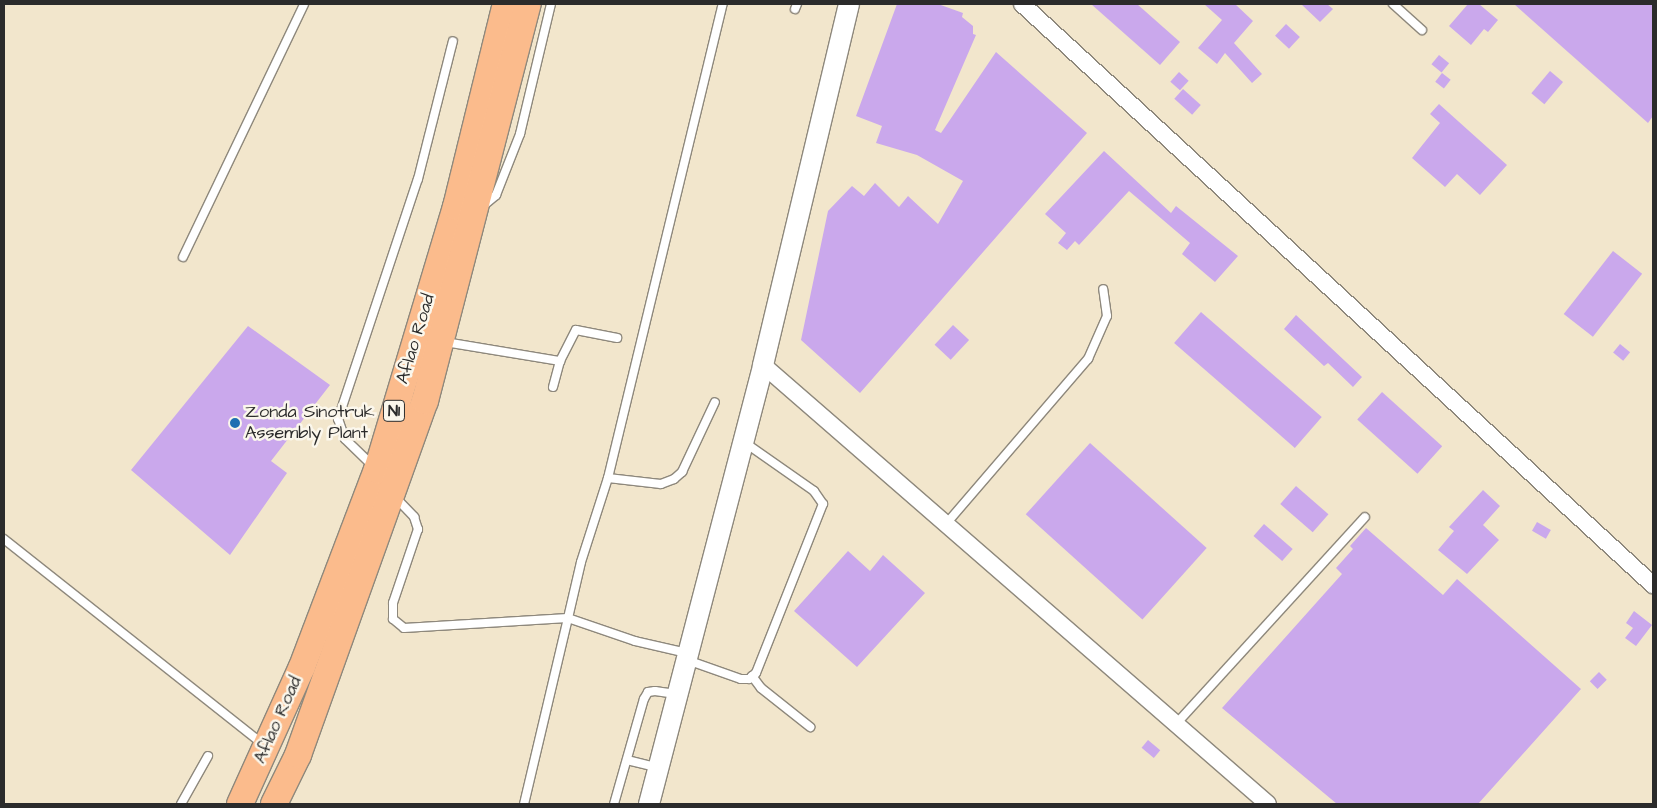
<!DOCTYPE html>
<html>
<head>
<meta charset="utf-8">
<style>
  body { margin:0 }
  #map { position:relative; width:1657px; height:808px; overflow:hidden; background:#f2e6cc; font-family:"Architects Daughter",sans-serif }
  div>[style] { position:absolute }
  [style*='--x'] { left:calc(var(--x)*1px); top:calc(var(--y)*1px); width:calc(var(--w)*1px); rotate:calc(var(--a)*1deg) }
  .building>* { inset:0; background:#caa8ec; transform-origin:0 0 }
  .roads { filter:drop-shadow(1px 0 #8e887c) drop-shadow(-1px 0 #8e887c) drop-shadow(0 1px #8e887c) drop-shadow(0 -1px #8e887c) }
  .service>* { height:8px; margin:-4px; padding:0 4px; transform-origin:4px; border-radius:4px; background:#fff }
  .minor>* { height:16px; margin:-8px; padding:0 8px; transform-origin:8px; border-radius:8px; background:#fff }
  .tertiary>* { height:20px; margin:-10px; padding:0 10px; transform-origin:10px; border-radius:10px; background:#fff }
  .trunk>* { height:26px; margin:-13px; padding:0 13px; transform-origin:13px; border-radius:13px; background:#fbbb8c }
  .dots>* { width:14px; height:14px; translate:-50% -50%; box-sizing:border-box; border:2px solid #fbf7ec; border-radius:50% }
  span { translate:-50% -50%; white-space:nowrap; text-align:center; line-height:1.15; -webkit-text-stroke:5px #fbf7ec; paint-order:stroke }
  .shield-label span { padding:1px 4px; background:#fbf7ec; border:1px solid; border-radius:4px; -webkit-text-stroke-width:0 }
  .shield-label { font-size:16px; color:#2b2b2b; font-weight:700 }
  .street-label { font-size:18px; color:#2b2b2b }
  .poi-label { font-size:18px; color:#2b2b2b }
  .left { translate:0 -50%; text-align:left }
  .frame { position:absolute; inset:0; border:5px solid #2b2b2b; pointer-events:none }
</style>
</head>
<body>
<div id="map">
  <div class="building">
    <i style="clip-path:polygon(897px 4px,938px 4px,963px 13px,962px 17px,973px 26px,973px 34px,976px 35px,935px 130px,941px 133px,996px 52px,1087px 133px,860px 393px,801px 340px,828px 211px,852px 186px,864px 196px,875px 183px,899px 207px,908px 196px,938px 224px,963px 181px,917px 155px,876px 143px,882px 126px,856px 116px)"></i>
    <i style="clip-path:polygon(1091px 4px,1137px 4px,1180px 42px,1160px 65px)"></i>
    <i style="clip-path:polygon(1204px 4px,1235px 4px,1253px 21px,1234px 43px,1262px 74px,1252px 83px,1225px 53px,1217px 64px,1198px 48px,1222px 20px)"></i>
    <i style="clip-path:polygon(1301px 4px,1327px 4px,1333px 9px,1320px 22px)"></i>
    <i style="clip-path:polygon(1468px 4px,1479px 4px,1498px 20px,1488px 32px,1484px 29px,1471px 45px,1449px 26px)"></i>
    <i style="clip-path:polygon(1514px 4px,1653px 4px,1653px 116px,1648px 123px)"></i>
    <i style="left:1286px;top:24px;width:19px;height:16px;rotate:43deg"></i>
    <i style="left:1439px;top:55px;width:13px;height:12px;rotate:39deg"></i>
    <i style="left:1550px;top:71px;width:17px;height:29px;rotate:40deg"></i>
    <i style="left:1179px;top:72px;width:13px;height:13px;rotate:42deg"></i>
    <i style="left:1442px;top:73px;width:11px;height:11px;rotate:38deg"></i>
    <i style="left:1183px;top:89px;width:24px;height:13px;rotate:42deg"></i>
    <i style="clip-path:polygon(1439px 104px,1507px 165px,1480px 195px,1457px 174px,1445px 187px,1412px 158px,1440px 123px,1430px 114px)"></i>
    <i style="clip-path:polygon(1104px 151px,1171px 213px,1176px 206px,1238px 256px,1215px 282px,1182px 254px,1190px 243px,1129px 191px,1079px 245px,1075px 241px,1067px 250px,1058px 243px,1066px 233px,1045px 214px)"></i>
    <i style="left:1613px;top:251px;width:37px;height:80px;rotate:38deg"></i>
    <i style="left:1201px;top:312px;width:160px;height:41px;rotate:41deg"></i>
    <i style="clip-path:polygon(1296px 315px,1362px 377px,1353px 387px,1328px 363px,1324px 366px,1284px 329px)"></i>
    <i style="left:953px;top:325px;width:22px;height:27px;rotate:43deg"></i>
    <i style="clip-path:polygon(248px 326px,330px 385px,271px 461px,287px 473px,230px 555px,131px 470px)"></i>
    <i style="left:1620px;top:344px;width:13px;height:11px;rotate:39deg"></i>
    <i style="left:1382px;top:392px;width:81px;height:37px;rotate:42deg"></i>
    <i style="left:1090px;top:443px;width:157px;height:96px;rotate:42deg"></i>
    <i style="left:1296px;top:486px;width:43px;height:24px;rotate:41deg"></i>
    <i style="clip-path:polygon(1483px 490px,1500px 506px,1483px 525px,1499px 540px,1467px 574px,1438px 550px,1454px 531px,1449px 527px)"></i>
    <i style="left:1537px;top:522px;width:16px;height:10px;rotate:30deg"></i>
    <i style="left:1264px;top:524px;width:38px;height:16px;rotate:41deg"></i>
    <i style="clip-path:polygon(1366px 528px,1443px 595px,1457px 579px,1581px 689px,1478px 804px,1337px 804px,1222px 708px,1342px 574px,1336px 568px,1353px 549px,1350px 546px)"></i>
    <i style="clip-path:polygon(848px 551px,870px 571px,883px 555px,925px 593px,857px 667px,794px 611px)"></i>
    <i style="clip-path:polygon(1634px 611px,1652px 625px,1636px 646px,1625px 638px,1633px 628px,1626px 623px)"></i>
    <i style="left:1599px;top:672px;width:11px;height:13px;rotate:45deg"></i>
    <i style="left:1148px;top:740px;width:16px;height:10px;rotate:40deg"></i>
  </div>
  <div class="roads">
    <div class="service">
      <i style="--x:1393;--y:4;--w:39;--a:42"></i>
      <i style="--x:795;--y:9;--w:5;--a:-68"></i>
      <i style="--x:483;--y:206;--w:17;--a:-40"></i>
      <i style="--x:496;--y:195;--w:66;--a:-68.5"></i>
      <i style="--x:520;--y:134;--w:134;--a:-76.6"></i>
      <i style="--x:183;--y:257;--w:280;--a:-64.4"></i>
      <i style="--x:445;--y:342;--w:117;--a:9.4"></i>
      <i style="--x:560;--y:361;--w:35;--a:-63"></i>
      <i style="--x:576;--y:330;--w:42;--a:11"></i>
      <i style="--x:553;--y:387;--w:27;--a:-75"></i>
      <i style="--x:373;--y:466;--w:39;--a:-136"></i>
      <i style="--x:345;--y:439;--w:21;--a:-109"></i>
      <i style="--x:338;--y:419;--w:253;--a:-71.6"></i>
      <i style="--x:418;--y:179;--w:142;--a:-75.8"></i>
      <i style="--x:608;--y:478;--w:53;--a:6.5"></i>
      <i style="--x:661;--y:484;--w:14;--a:-21"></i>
      <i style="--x:674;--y:479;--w:11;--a:-41"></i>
      <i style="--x:682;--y:472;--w:77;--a:-64.8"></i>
      <i style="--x:395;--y:497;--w:28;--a:46"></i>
      <i style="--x:414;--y:517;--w:13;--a:72"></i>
      <i style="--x:418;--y:529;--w:78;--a:108.7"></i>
      <i style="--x:393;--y:603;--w:16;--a:90"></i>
      <i style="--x:393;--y:619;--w:14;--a:39"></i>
      <i style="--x:404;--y:628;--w:164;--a:-3.5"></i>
      <i style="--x:568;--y:618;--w:191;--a:103.3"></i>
      <i style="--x:946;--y:524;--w:218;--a:-49.3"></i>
      <i style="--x:1088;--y:359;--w:47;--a:-66.2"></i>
      <i style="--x:1107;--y:316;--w:27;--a:-98"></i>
      <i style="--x:4;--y:539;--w:330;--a:38.4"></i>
      <i style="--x:687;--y:653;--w:53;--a:-167"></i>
      <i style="--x:635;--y:641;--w:71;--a:-161.1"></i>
      <i style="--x:568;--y:618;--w:57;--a:-76.9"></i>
      <i style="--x:581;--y:562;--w:88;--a:-72.2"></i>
      <i style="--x:608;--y:478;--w:488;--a:-76.4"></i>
      <i style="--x:687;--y:660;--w:57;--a:19.4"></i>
      <i style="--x:741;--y:679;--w:8;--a:0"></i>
      <i style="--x:749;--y:679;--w:9;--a:-41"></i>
      <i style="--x:756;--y:673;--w:182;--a:-68.4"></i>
      <i style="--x:823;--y:504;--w:16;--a:-125"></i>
      <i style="--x:814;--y:491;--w:85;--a:-145"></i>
      <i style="--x:752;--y:676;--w:15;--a:53"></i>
      <i style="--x:761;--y:688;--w:63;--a:38.5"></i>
      <i style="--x:1176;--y:724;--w:280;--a:-47.6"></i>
      <i style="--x:627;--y:760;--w:32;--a:14"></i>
      <i style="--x:181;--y:804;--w:55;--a:-60.6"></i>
      <i style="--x:614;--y:804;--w:109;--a:-74.1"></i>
      <i style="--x:644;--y:699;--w:8;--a:-60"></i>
      <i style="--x:648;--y:692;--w:7;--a:-8"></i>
      <i style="--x:655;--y:691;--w:21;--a:8"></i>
    </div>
    <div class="minor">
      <i style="--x:1022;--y:4;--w:858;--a:42.64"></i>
      <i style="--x:763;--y:365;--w:669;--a:41"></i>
    </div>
    <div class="tertiary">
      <i style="--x:649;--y:804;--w:454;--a:-75.4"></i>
      <i style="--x:763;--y:365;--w:371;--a:-76.6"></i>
    </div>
    <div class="trunk">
      <i style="--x:240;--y:804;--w:150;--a:-65.7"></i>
      <i style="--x:302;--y:667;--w:211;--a:-69.2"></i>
      <i style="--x:377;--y:470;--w:275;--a:-73.3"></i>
      <i style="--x:456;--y:207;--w:209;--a:-76.2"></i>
      <i style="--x:274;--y:804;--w:55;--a:-63.9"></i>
      <i style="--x:298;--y:755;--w:376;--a:-70.3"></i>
      <i style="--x:425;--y:401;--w:410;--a:-75.5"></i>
    </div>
  </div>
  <div class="dots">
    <i style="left:235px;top:423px;background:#1f6fb2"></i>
  </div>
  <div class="shield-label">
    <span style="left:394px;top:411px">N1</span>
  </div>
  <div class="street-label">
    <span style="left:416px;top:339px;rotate:-73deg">Aflao Road</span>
    <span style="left:278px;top:720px;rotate:-66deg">Aflao Road</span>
  </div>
  <div class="poi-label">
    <span class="left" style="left:245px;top:423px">Zonda Sinotruk<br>Assembly Plant</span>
  </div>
  <div class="frame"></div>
</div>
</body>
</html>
